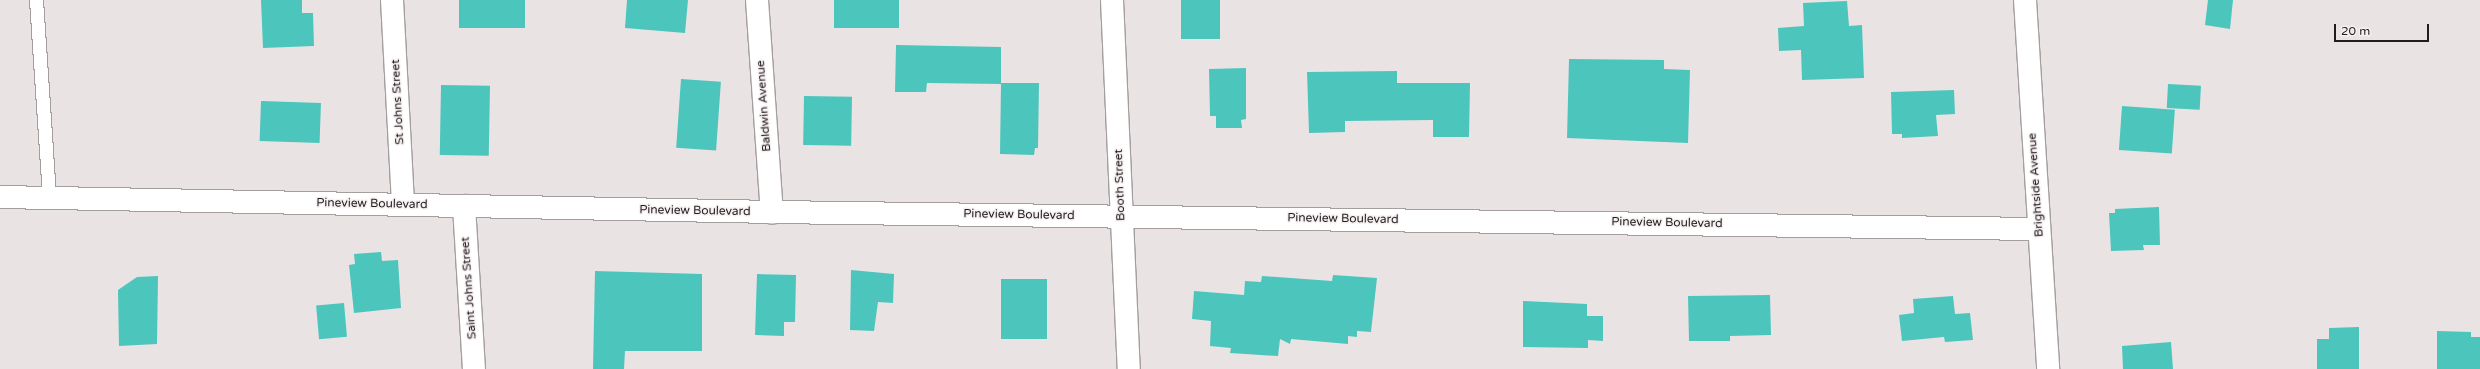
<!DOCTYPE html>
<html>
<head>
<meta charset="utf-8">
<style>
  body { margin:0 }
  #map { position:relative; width:2480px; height:369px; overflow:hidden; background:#eae3e4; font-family:"Varela Round",sans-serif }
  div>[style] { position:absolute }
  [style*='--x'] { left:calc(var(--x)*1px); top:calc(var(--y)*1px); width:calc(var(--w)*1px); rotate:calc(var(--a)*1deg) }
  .building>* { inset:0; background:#4cc5bd; transform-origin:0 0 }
  .roads { filter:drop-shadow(1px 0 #a49e9e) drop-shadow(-1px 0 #a49e9e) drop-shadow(0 1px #a49e9e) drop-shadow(0 -1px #a49e9e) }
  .service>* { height:13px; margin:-6.5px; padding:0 6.5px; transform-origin:6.5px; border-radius:6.5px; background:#fff }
  .minor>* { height:22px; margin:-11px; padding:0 11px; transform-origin:11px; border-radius:11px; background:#fff }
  span { translate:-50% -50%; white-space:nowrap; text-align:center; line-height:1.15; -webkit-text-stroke:3px #f7f0f1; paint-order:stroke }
  .street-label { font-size:12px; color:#201d1e }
  .scale { position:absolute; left:2334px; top:24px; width:95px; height:18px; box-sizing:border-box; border:2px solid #201d1e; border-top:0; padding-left:5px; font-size:12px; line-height:14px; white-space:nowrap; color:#201d1e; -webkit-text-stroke:3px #f7f0f1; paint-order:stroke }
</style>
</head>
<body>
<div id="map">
  <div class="building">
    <i style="clip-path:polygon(261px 0,302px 0,302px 13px,313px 13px,314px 46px,263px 48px)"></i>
    <i style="left:459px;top:0;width:66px;height:28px"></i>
    <i style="clip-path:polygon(627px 0,688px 0,685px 33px,625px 28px)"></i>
    <i style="left:834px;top:0;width:65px;height:28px"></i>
    <i style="left:1181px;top:0;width:39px;height:39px"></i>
    <i style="clip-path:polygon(2208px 0,2233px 0,2230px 29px,2205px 25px)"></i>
    <i style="clip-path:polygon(1847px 1px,1849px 26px,1862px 25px,1864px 78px,1802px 80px,1801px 50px,1779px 51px,1778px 28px,1804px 26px,1803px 3px)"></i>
    <i style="clip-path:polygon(896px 45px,1001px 47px,1001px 84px,927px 83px,926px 92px,895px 92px)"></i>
    <i style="clip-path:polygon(1569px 59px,1664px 60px,1664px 69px,1690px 70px,1688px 143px,1567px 138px)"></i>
    <i style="clip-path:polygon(1246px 68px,1246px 119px,1241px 120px,1242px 128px,1216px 128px,1216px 116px,1210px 116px,1209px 69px)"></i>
    <i style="clip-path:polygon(1397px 71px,1397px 83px,1470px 83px,1469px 137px,1433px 137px,1433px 120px,1345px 121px,1345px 132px,1309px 133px,1307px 72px)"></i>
    <i style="left:681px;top:79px;width:40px;height:69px;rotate:4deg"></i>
    <i style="clip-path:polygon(1001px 83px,1039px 83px,1038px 148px,1035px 148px,1034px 155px,1000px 154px)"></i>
    <i style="left:2168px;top:84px;width:33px;height:24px;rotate:3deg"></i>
    <i style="left:441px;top:85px;width:49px;height:70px;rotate:1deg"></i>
    <i style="clip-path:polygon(1954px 90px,1955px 114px,1936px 115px,1938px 136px,1902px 138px,1902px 134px,1892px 134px,1891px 92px)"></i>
    <i style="left:804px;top:96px;width:48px;height:49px;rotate:1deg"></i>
    <i style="left:261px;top:101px;width:60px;height:40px;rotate:2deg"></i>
    <i style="left:2122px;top:106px;width:53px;height:44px;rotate:4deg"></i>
    <i style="clip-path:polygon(2159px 207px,2160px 245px,2143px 245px,2144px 250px,2111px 251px,2109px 213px,2115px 213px,2115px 209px)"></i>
    <i style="clip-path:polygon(381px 252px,382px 261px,398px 260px,401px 308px,354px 313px,349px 265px,355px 264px,354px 254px)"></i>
    <i style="clip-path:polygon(851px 270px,894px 274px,893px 303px,878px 302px,874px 331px,850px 330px)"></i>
    <i style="clip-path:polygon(595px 271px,702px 274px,702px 351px,625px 351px,624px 369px,593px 369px)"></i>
    <i style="clip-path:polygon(757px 274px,796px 275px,795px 322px,784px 322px,784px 336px,755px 335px)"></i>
    <i style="clip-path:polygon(1333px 275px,1377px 278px,1371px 332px,1357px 331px,1357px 337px,1348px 336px,1348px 344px,1291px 339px,1290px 344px,1280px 339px,1278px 356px,1230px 353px,1231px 348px,1210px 346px,1211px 321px,1192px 319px,1194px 291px,1244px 295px,1245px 281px,1261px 282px,1262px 276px,1332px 281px)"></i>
    <i style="clip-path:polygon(158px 276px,157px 344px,119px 346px,118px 290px,137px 277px)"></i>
    <i style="left:1001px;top:279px;width:46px;height:60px"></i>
    <i style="clip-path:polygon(1770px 295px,1771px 335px,1730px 336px,1730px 341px,1689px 341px,1688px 296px)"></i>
    <i style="clip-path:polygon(1953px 296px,1955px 314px,1970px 313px,1973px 340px,1945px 342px,1944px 337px,1902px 341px,1899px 315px,1914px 313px,1913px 299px)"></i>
    <i style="clip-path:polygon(1523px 301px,1587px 304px,1587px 316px,1603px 316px,1603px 341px,1588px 340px,1588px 348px,1523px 347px)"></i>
    <i style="left:344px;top:303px;width:34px;height:28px;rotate:85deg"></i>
    <i style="clip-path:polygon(2359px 327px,2359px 369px,2317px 369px,2317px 339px,2329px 339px,2329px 328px)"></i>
    <i style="clip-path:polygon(2437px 331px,2471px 332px,2471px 337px,2480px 337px,2480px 369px,2437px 369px)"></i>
    <i style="clip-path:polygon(2171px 342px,2173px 369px,2123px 369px,2122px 346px)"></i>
  </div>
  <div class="roads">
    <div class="service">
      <i style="--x:36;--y:0;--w:198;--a:86.2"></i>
    </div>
    <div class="minor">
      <i style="--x:392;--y:0;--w:204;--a:86.9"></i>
      <i style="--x:757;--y:0;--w:213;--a:86"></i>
      <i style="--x:1112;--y:0;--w:369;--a:87.4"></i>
      <i style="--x:2025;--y:0;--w:370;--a:86.4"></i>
      <i style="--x:0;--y:197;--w:772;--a:1.11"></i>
      <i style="--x:772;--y:212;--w:1267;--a:0.77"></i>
      <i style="--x:464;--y:206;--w:163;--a:86.5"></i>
    </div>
  </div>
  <div class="street-label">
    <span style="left:398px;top:102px;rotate:-93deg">St Johns Street</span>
    <span style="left:764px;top:106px;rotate:-94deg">Baldwin Avenue</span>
    <span style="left:1120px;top:185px;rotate:-92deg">Booth Street</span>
    <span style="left:2036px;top:185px;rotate:-94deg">Brightside Avenue</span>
    <span style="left:372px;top:204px;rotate:1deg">Pineview Boulevard</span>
    <span style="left:695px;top:211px;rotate:1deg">Pineview Boulevard</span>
    <span style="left:1019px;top:215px;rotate:1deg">Pineview Boulevard</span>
    <span style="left:1343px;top:219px;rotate:1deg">Pineview Boulevard</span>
    <span style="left:1667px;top:223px;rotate:1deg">Pineview Boulevard</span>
    <span style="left:469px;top:288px;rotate:-94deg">Saint Johns Street</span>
  </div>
  <div class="scale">20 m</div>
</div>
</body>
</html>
